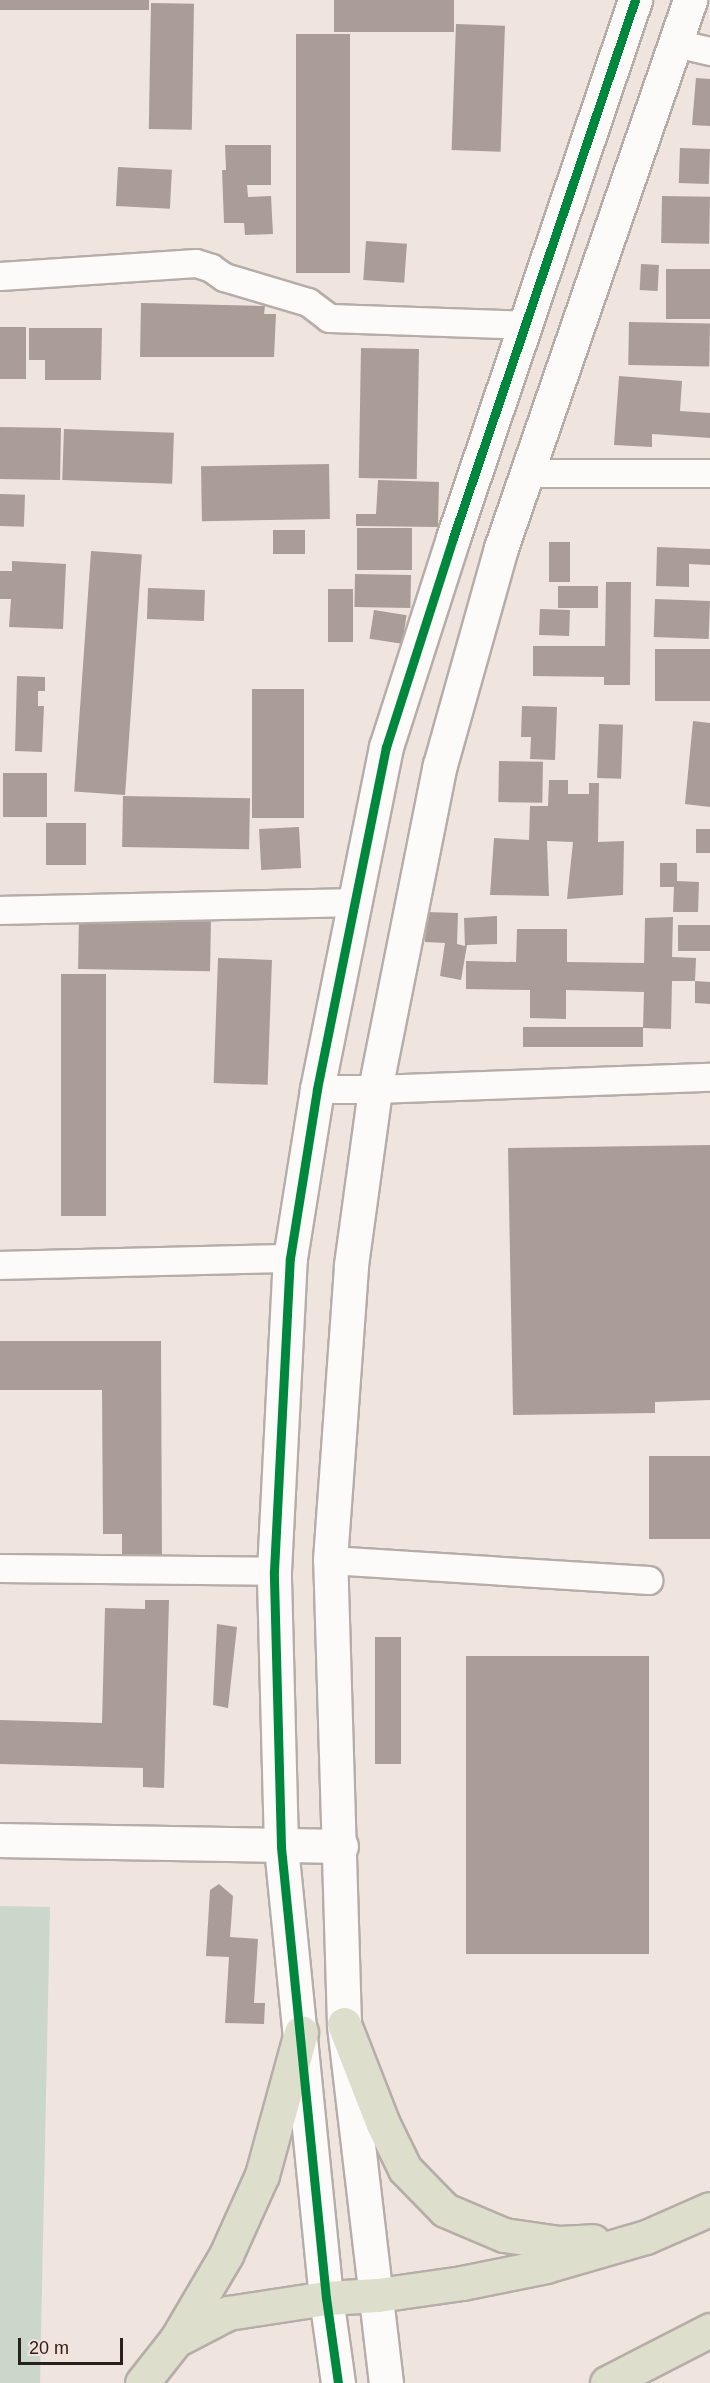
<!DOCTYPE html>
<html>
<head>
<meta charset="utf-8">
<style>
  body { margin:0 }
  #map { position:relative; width:710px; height:2383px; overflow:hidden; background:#f0e4df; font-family:Helvetica,sans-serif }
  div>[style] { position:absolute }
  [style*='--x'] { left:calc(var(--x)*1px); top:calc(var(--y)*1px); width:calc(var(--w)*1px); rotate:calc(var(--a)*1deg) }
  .green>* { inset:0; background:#cbd7cb }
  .building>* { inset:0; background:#aa9d97; transform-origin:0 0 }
  .roads { filter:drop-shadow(2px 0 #b6ada9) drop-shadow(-2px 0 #b6ada9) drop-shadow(0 2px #b6ada9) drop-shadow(0 -2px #b6ada9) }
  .minor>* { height:27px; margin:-13.5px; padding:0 13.5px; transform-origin:13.5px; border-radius:13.5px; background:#fdfbfa }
  .tertiary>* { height:33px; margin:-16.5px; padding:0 16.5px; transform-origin:16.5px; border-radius:16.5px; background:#fdfbfa }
  .trunk>* { height:33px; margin:-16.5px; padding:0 16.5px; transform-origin:16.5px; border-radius:16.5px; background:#dedecc }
  .cycleway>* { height:9px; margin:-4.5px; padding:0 4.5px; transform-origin:4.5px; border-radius:4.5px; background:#00873e }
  span { translate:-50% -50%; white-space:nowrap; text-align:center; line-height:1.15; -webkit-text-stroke:6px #f6e1d9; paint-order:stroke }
  .scale { position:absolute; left:18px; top:2338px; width:105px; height:27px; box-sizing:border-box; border:3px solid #28211d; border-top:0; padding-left:8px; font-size:18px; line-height:21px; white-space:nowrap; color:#28211d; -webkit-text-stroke:4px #f6e1d9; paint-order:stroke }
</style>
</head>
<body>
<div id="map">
  <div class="green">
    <i style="clip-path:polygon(0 1906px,50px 1907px,40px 2383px,0 2383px)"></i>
  </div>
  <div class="building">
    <i style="left:0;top:0;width:149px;height:10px"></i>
    <i style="left:334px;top:0;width:120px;height:32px"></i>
    <i style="left:151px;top:3px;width:43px;height:126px;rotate:1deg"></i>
    <i style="left:456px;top:24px;width:49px;height:126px;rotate:2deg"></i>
    <i style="left:296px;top:34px;width:54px;height:239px"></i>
    <i style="clip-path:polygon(696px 78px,710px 79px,710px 126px,692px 125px)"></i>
    <i style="clip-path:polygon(225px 145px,271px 145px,271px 185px,247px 185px,248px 197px,271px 196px,273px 234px,245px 235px,244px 223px,224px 223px,222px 170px,226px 170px)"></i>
    <i style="left:680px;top:148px;width:30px;height:35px;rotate:2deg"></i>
    <i style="left:118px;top:167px;width:54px;height:39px;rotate:3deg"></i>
    <i style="left:662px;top:196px;width:48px;height:47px;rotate:1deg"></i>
    <i style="left:366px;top:241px;width:41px;height:39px;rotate:4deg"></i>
    <i style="left:641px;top:264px;width:18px;height:26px;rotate:3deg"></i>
    <i style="left:710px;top:269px;width:50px;height:44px;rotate:90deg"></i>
    <i style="clip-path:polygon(141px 303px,265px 306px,264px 314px,276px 314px,274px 357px,140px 357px)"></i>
    <i style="left:629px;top:322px;width:81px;height:43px;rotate:1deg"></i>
    <i style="left:0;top:327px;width:26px;height:52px"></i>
    <i style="clip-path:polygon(29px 328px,102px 328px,101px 380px,45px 380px,45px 360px,29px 360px)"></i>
    <i style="left:361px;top:348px;width:58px;height:130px;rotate:1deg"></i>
    <i style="clip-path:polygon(619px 376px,682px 381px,680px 411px,710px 413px,710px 438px,652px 434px,652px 447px,614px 445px)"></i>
    <i style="left:0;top:427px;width:61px;height:52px;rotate:1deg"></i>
    <i style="left:64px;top:429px;width:110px;height:51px;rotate:2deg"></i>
    <i style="left:329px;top:464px;width:55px;height:128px;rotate:89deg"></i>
    <i style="clip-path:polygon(378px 480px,439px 482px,438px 527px,356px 526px,356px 514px,376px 514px)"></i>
    <i style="left:0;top:494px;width:25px;height:32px;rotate:2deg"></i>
    <i style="left:412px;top:528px;width:42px;height:55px;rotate:90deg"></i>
    <i style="left:273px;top:530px;width:32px;height:24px"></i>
    <i style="left:549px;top:542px;width:21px;height:40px"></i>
    <i style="clip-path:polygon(657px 547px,710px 549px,710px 565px,689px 564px,689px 587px,656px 586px)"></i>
    <i style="left:91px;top:551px;width:51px;height:241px;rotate:4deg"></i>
    <i style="clip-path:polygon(12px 561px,66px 564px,63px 629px,9px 627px,11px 599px,0 599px,0 571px,12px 571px)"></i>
    <i style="left:355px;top:574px;width:56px;height:33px;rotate:1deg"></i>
    <i style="clip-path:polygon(606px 582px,631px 582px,630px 685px,604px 685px,604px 677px,533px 676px,533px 646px,605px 646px)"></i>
    <i style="left:558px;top:586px;width:40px;height:22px"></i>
    <i style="left:148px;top:588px;width:57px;height:31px;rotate:2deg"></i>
    <i style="left:328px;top:589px;width:25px;height:53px"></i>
    <i style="left:655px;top:599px;width:55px;height:38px;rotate:2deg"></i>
    <i style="left:540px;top:609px;width:30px;height:26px;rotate:2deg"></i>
    <i style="left:374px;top:610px;width:33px;height:29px;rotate:9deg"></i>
    <i style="left:710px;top:649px;width:52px;height:55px;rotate:90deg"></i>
    <i style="clip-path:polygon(17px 676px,45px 677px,45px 691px,38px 691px,38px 706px,44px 706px,42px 752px,15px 751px)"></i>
    <i style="left:252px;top:689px;width:52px;height:129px"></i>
    <i style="clip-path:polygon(522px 706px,557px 707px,555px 760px,530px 759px,531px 737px,521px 737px)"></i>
    <i style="clip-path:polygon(693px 721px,710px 723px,710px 807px,685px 804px)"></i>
    <i style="left:599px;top:724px;width:24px;height:54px;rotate:2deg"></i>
    <i style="left:499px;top:761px;width:44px;height:41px;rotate:1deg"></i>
    <i style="left:3px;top:773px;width:44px;height:44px"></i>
    <i style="clip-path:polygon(549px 780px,568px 780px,568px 794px,589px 794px,589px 783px,599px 783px,598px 842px,624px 841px,623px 895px,567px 899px,573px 842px,547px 841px,549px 896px,490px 895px,494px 838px,529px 840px,530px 806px,548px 806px)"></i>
    <i style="left:123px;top:796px;width:127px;height:51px;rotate:1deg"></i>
    <i style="left:46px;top:823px;width:40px;height:42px"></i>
    <i style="left:299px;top:827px;width:41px;height:40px;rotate:87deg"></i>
    <i style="left:710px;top:829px;width:24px;height:14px;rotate:90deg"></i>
    <i style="clip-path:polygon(660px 863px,677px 863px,677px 881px,699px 882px,698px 912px,673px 912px,674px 887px,660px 887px)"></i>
    <i style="clip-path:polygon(426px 912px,458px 913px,457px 944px,465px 946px,464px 918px,497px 916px,497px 944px,467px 945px,461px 980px,440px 976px,445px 943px,425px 942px)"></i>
    <i style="left:79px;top:916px;width:132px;height:53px;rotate:1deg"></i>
    <i style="clip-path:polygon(673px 917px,672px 957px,696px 958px,695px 981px,710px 982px,710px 1004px,695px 1003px,695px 981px,672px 981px,671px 1029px,643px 1028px,644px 992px,566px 990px,566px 1019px,530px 1018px,530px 990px,466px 989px,466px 961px,516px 962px,517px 929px,567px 929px,567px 962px,644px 963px,645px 918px)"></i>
    <i style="left:678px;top:925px;width:32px;height:26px"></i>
    <i style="left:218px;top:958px;width:54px;height:125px;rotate:2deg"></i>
    <i style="left:61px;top:974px;width:45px;height:242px"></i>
    <i style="left:523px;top:1027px;width:120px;height:20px"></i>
    <i style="clip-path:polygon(710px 1145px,710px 1400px,655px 1402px,655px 1413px,513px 1415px,508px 1148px)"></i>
    <i style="clip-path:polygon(0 1341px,161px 1341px,162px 1564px,122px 1564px,122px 1534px,103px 1534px,102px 1390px,0 1390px)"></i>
    <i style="left:710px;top:1456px;width:83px;height:61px;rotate:90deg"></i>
    <i style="clip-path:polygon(145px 1600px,169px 1600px,164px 1788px,143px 1787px,143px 1768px,0 1764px,0 1720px,102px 1723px,105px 1608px,145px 1609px)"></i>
    <i style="clip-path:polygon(217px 1624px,237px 1627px,228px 1708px,213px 1705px)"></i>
    <i style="left:375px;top:1637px;width:26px;height:127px"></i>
    <i style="left:649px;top:1656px;width:298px;height:183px;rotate:90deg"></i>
    <i style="clip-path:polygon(219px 1884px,233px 1896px,230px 1937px,258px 1939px,254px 2003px,265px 2003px,264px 2024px,225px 2023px,229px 1957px,206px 1956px,210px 1890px)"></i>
  </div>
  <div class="roads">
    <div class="minor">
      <i style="--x:675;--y:43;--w:36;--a:13"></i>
      <i style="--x:0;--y:276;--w:196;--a:-3.8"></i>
      <i style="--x:196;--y:263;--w:16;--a:18"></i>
      <i style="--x:211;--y:268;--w:16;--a:35"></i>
      <i style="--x:224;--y:277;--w:88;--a:16.6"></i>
      <i style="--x:308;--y:302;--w:26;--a:37"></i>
      <i style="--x:329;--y:318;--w:196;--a:2"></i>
      <i style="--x:528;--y:473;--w:182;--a:0"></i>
      <i style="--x:0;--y:910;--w:355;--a:-1.3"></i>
      <i style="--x:317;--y:1089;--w:58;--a:0"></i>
      <i style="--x:375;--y:1089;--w:335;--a:-2.1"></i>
      <i style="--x:0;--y:1265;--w:290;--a:-1.4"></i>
      <i style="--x:330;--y:1560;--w:319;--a:3.6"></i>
      <i style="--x:0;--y:1568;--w:274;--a:0.6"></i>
    </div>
    <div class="tertiary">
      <i style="--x:0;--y:1840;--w:341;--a:1"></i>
      <i style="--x:338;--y:2383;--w:86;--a:-98"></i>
      <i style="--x:326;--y:2298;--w:454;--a:-95.7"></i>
      <i style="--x:281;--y:1846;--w:275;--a:-91.5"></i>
      <i style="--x:274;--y:1571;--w:313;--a:-87.1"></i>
      <i style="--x:290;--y:1258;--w:171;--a:-80.9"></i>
      <i style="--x:317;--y:1089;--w:349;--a:-78.6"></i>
      <i style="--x:386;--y:747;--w:219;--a:-72.2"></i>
      <i style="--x:453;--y:538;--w:568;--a:-71.31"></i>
      <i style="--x:386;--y:2383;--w:361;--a:-96.7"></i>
      <i style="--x:344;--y:2024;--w:464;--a:-91.7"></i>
      <i style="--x:330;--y:1560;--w:296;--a:-85.9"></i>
      <i style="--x:351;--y:1265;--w:178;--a:-82.2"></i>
      <i style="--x:375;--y:1089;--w:330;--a:-78.7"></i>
      <i style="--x:440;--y:765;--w:225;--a:-74.3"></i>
      <i style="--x:501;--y:548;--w:580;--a:-70.97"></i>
    </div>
    <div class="trunk">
      <i style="--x:344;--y:2024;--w:107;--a:68.7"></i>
      <i style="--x:383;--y:2124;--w:50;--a:63.9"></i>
      <i style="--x:405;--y:2169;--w:57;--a:45.7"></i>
      <i style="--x:445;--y:2210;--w:64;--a:23"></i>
      <i style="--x:504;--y:2235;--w:56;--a:8.3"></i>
      <i style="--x:559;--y:2243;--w:34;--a:-3"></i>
      <i style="--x:176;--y:2340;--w:99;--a:-59.5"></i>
      <i style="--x:226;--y:2255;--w:88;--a:-65.8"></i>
      <i style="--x:262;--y:2175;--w:148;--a:-74.7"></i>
      <i style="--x:142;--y:2383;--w:55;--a:-51.7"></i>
      <i style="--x:176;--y:2340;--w:59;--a:-27.4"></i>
      <i style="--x:228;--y:2313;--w:99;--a:-8.7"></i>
      <i style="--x:326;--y:2298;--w:52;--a:-3.3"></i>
      <i style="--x:378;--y:2295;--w:85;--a:-8.1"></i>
      <i style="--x:462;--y:2283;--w:86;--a:-11.4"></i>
      <i style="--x:546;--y:2266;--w:104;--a:-16.2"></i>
      <i style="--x:646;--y:2237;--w:70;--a:-23.6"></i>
      <i style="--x:607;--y:2383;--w:116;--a:-27.2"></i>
    </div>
  </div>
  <div class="cycleway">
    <i style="--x:338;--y:2383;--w:86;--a:-98"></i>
    <i style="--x:326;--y:2298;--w:454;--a:-95.7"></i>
    <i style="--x:281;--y:1846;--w:275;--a:-91.5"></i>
    <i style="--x:274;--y:1571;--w:313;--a:-87.1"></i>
    <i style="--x:290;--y:1258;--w:171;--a:-80.9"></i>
    <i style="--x:317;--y:1089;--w:349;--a:-78.6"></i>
    <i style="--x:386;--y:747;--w:219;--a:-72.2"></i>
    <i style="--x:453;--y:538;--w:568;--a:-71.31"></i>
  </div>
  <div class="scale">20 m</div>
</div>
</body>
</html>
